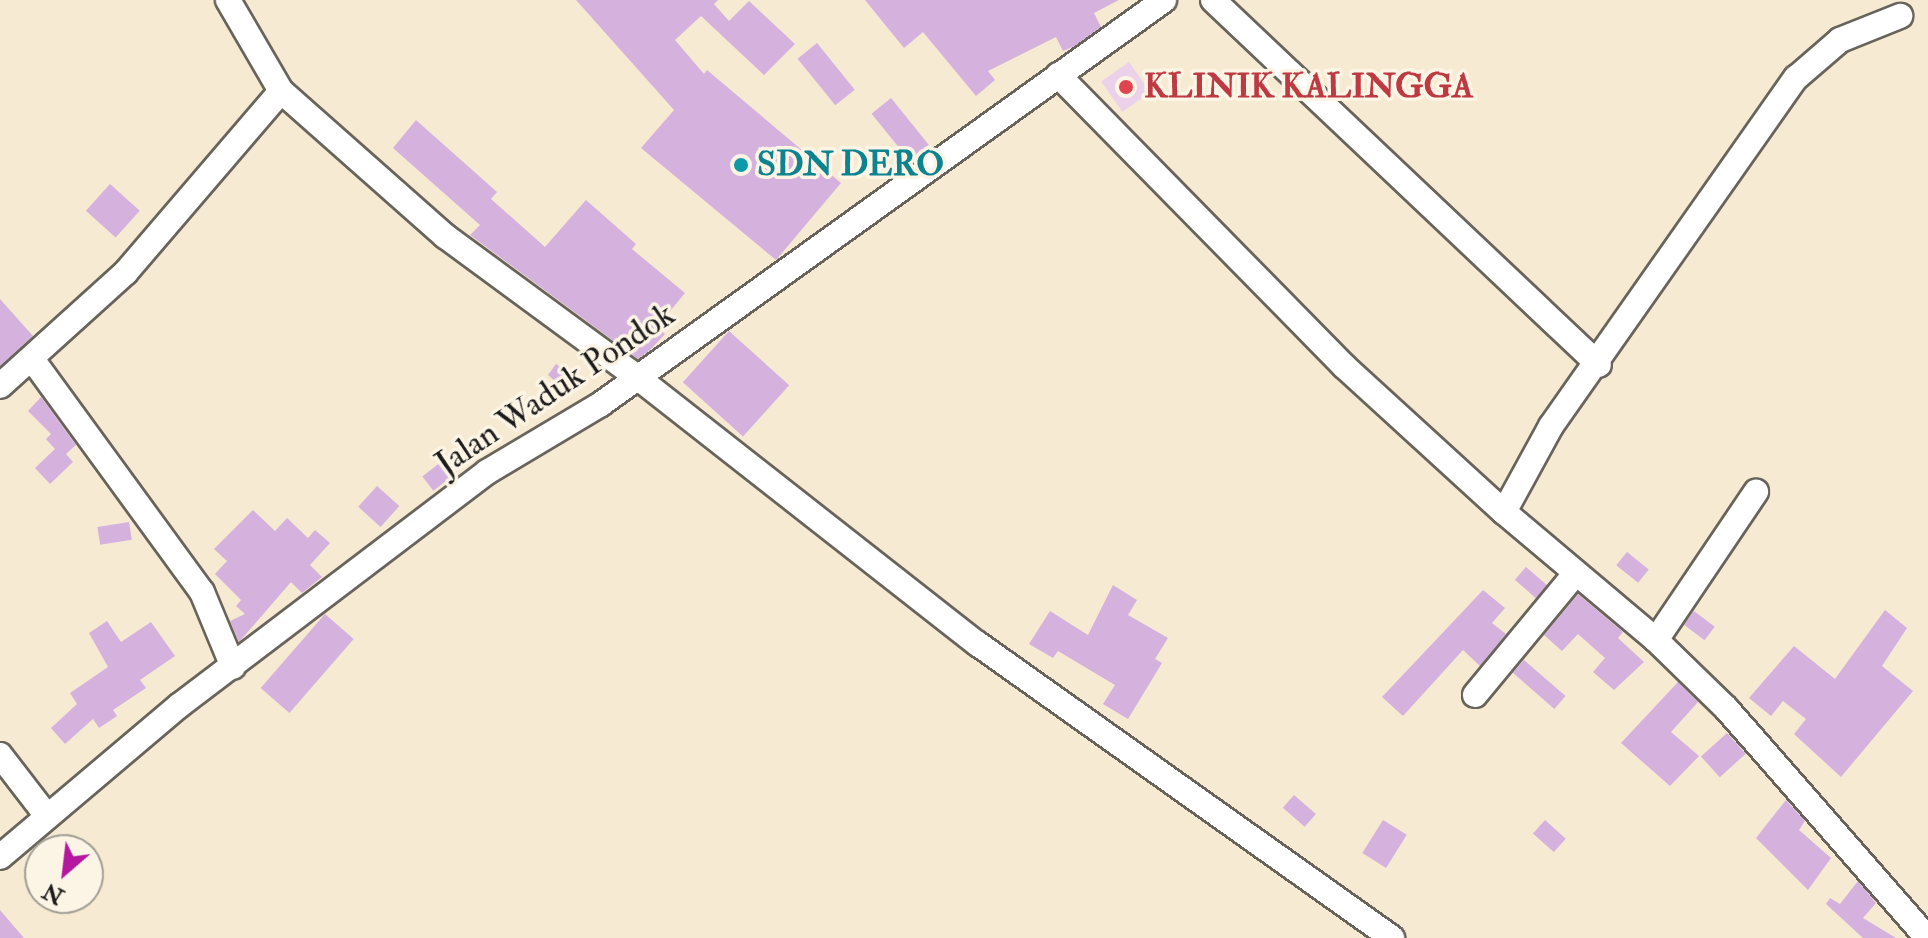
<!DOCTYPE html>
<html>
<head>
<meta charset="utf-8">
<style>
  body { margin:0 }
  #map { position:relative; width:1928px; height:938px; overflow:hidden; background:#f6ead2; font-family:"IM FELL Double Pica",serif }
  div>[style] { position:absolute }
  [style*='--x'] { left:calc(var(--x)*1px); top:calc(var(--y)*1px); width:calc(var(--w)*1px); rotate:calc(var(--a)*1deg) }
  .built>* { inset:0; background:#ecd1ea; transform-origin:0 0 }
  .building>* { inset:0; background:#d5b1de; transform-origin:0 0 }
  .roads { filter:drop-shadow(2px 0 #68645c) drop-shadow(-2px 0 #68645c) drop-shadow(0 2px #68645c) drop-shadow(0 -2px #68645c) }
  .minor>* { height:24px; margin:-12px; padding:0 12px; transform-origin:12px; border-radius:12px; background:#fff }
  .dots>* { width:22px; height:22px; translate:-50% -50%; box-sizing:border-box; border:4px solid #fcf5e5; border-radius:50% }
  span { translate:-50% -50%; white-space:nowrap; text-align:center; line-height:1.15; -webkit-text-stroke:7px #fcf5e5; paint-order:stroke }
  .health-label { font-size:34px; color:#be3a42; font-weight:700 }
  .left { translate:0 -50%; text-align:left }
  .culture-label { font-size:34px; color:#0d838f; font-weight:700 }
  .street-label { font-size:34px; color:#1c1c1c }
  .north { position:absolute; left:24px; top:834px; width:80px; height:80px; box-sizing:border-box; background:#fcf5e5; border:2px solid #a29e95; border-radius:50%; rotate:208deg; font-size:22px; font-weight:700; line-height:32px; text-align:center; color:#1c1c1c }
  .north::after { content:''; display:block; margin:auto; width:28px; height:36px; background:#b5179e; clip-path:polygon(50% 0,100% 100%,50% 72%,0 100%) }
</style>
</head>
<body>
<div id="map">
  <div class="built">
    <i style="left:1129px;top:62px;width:37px;height:34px;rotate:55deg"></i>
  </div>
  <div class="building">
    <i style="clip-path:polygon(576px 0,718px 0,714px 4px,729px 21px,749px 1px,795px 44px,764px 75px,701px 16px,675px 40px,704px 74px,707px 70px,841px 183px,776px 260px,641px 148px,674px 110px)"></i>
    <i style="clip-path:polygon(865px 0,1119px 0,1094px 13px,1101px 27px,1075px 46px,1063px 51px,1056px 37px,988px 71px,995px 80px,976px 96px,923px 32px,904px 48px)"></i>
    <i style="left:817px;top:43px;width:60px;height:25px;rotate:51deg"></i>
    <i style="left:891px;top:98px;width:60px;height:25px;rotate:51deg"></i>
    <i style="clip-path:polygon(416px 120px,497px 192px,491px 199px,545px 247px,586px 200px,636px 244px,632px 249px,685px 293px,657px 327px,665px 334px,650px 350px,638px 359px,470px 235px,480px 225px,393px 148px)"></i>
    <i style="left:110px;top:184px;width:40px;height:36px;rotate:42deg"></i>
    <i style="clip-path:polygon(0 299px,33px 336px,0 366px)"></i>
    <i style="left:729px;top:331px;width:81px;height:69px;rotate:42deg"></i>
    <i style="clip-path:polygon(556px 364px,584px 382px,570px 394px,548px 375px)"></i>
    <i style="clip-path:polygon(41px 397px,76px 445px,66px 454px,73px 462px,50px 484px,35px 468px,55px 449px,46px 439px,51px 434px,28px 411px)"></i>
    <i style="left:446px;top:458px;width:18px;height:30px;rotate:52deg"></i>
    <i style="left:377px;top:486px;width:30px;height:28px;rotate:42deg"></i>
    <i style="clip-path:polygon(253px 510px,275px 531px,287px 518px,308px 538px,315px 530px,330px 543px,310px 565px,322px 577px,302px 593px,291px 582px,239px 642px,230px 621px,245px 614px,236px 606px,241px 600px,215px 574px,227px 561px,214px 549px)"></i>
    <i style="left:129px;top:522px;width:18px;height:32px;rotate:81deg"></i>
    <i style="left:1627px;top:552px;width:28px;height:17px;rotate:39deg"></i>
    <i style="left:1526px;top:567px;width:28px;height:17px;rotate:41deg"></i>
    <i style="clip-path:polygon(1113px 585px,1137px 600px,1128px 615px,1168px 638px,1155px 659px,1162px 663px,1128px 719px,1103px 704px,1115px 685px,1058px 651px,1053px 658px,1029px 644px,1050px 611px,1088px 635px)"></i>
    <i style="clip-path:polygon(1483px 590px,1505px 608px,1492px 623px,1506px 634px,1480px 666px,1463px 650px,1403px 716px,1382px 697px)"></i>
    <i style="clip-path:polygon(1578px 594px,1623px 632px,1618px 638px,1644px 662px,1614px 690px,1593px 672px,1605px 658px,1578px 634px,1562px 651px,1544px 635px)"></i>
    <i style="clip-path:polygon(1885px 610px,1907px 628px,1882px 666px,1913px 691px,1841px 777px,1794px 734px,1806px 719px,1783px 701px,1771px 716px,1749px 698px,1794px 646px,1835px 679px)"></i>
    <i style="left:1694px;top:611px;width:26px;height:17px;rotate:37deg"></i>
    <i style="left:325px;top:614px;width:38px;height:98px;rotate:41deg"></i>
    <i style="clip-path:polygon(107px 621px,121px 642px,151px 622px,175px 656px,140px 680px,146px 688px,113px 710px,117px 716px,99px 728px,93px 719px,65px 744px,51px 728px,77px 704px,70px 693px,108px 667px,89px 633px)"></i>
    <i style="left:1524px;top:660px;width:55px;height:17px;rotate:41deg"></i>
    <i style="clip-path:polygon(1678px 682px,1698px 702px,1671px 732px,1699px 756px,1670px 786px,1621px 743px)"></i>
    <i style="left:1727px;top:733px;width:28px;height:35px;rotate:48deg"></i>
    <i style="left:1294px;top:795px;width:29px;height:17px;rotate:41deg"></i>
    <i style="clip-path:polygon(1786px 800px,1805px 821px,1799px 830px,1831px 858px,1808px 890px,1756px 838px)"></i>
    <i style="left:1383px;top:820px;width:28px;height:39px;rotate:32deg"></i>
    <i style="left:1545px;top:820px;width:28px;height:18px;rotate:42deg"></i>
    <i style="clip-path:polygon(1858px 881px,1876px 903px,1863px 918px,1896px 938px,1863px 938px,1826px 904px,1830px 898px,1840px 904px)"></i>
    <i style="clip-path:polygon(0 910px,24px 938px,0 938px)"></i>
  </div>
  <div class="roads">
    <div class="minor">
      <i style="--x:228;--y:0;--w:105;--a:59.8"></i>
      <i style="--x:281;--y:91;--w:219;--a:41.5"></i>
      <i style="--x:445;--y:236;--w:238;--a:36.3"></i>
      <i style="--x:637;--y:377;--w:433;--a:38.1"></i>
      <i style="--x:978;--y:644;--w:508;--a:35.38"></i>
      <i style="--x:1213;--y:0;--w:531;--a:43.4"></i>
      <i style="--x:1058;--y:75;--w:409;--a:45.5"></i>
      <i style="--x:1345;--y:367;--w:215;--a:42.4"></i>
      <i style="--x:1504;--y:512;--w:199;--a:40.1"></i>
      <i style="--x:1656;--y:640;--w:98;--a:44.2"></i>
      <i style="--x:1726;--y:708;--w:305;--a:48.8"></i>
      <i style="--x:32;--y:359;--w:288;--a:53.9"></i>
      <i style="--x:202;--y:592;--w:81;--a:67.5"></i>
      <i style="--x:0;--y:386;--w:170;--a:-42.1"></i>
      <i style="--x:126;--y:272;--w:238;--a:-49.4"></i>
      <i style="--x:1504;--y:512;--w:98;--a:-61.3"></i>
      <i style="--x:1551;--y:426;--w:426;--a:-54.9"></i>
      <i style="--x:1796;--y:78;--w:58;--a:-40.8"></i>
      <i style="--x:1840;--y:40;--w:65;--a:-21.8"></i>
      <i style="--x:1656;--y:640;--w:179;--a:-56"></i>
      <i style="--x:1475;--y:695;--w:158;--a:-50.4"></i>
      <i style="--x:0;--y:755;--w:77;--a:52.4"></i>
      <i style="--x:0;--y:857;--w:236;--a:-40.2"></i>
      <i style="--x:180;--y:705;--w:385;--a:-37.2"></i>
      <i style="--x:487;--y:472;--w:133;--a:-30.8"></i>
      <i style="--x:601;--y:404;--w:693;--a:-35.66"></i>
    </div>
  </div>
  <div class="dots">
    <i style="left:1126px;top:87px;background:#e0444e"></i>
    <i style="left:741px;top:165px;background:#0f9aa8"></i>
  </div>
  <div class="health-label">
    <span class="left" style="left:1144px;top:87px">KLINIK KALINGGA</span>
  </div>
  <div class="culture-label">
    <span class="left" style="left:757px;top:165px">SDN DERO</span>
  </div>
  <div class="street-label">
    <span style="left:555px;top:389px;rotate:-34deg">Jalan Waduk Pondok</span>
  </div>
  <div class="north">N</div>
</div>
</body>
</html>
